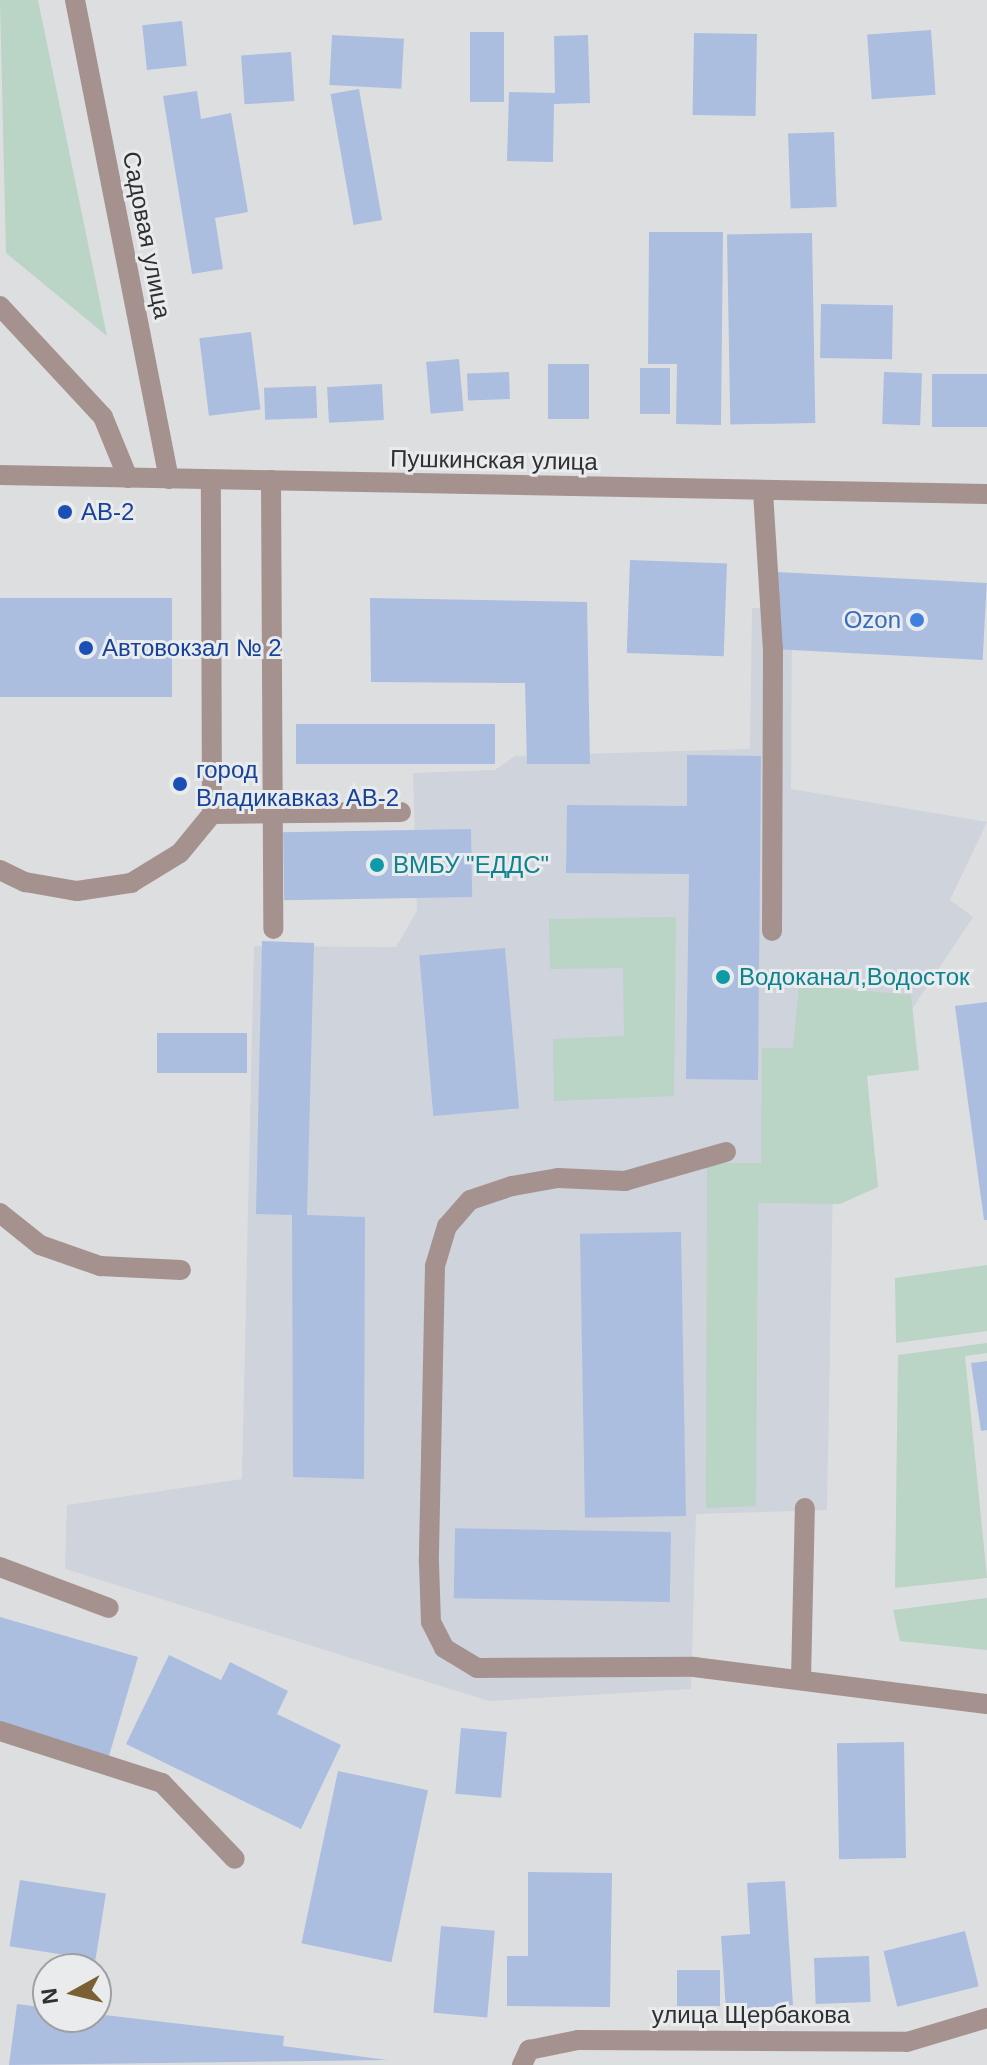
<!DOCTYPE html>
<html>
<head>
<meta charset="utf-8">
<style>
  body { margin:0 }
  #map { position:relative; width:987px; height:2065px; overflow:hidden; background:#dddee0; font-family:Helvetica,sans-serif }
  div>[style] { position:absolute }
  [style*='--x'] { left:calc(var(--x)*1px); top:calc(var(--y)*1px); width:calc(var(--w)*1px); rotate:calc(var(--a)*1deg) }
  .built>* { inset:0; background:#ced3dc }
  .green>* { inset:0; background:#bad4c6 }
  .building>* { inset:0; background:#abbedf; transform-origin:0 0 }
  .minor>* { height:20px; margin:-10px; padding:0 10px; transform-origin:10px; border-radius:10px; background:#a5928f }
  .dots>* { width:22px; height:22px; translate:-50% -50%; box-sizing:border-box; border:4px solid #eaebed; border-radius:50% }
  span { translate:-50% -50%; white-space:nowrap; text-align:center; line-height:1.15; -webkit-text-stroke:6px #eaebed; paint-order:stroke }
  .street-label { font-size:24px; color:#2f3031 }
  .transit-label { font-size:24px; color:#164399 }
  .left { translate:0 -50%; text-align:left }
  .shop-label { font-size:24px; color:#366cbe }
  .right { translate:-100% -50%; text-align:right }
  .culture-label { font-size:24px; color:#0d838f }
  .north { position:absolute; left:32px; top:1953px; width:80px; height:80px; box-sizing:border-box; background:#eaebed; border:2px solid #9fa0a2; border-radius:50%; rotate:262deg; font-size:22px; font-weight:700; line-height:32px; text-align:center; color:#2f3031 }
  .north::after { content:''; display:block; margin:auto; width:28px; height:36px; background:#7a6032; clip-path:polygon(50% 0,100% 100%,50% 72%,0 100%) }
</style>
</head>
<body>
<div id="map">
  <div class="built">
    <i style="clip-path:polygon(752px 608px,792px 610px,791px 789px,987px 822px,950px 900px,973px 917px,910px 1012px,836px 1014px,827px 1510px,696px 1514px,691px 1689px,489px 1701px,65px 1569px,67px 1505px,242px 1479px,254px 946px,396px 947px,417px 911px,413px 773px,495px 770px,515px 756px,750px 749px)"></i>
  </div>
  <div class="green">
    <i style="clip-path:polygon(0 0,38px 0,107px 336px,6px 253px)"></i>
    <i style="clip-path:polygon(676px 917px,674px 1096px,554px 1101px,553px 1039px,624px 1036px,623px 968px,550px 969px,549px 919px)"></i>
    <i style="clip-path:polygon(799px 985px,911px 995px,919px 1070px,867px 1076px,878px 1187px,840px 1204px,758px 1203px,756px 1506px,706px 1508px,707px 1163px,761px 1163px,762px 1048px,793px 1048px)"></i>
    <i style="clip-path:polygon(987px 1265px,987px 1331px,896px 1343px,895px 1278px)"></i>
    <i style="clip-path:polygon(987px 1343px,987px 1353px,965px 1356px,987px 1578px,895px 1588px,898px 1355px)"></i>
    <i style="clip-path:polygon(987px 1598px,987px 1650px,900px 1641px,893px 1610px)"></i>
  </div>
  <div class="building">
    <i style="left:182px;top:21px;width:45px;height:40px;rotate:84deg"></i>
    <i style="left:931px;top:30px;width:65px;height:64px;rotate:86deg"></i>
    <i style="left:470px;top:32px;width:34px;height:70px"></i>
    <i style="left:694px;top:33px;width:63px;height:82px;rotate:1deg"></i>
    <i style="left:332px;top:35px;width:72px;height:50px;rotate:3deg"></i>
    <i style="clip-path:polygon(588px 35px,590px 103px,554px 104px,553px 162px,507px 161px,509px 92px,555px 93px,554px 36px)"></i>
    <i style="left:291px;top:52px;width:49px;height:50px;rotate:86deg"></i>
    <i style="left:359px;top:89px;width:133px;height:29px;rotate:80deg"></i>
    <i style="clip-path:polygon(197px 91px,201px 119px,231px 113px,248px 212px,215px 218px,223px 269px,192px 274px,163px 96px)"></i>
    <i style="left:834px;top:132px;width:75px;height:46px;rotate:88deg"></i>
    <i style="clip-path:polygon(649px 232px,723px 232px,721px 425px,676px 424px,677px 364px,648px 364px)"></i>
    <i style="left:812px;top:233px;width:190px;height:85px;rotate:89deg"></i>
    <i style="left:821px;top:304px;width:72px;height:54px;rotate:1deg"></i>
    <i style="left:251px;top:332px;width:78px;height:52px;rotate:83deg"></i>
    <i style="left:459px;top:359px;width:52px;height:33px;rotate:85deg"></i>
    <i style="left:589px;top:364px;width:55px;height:41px;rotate:90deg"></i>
    <i style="left:640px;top:368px;width:30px;height:46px"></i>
    <i style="left:509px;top:372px;width:27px;height:42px;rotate:88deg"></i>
    <i style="left:884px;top:372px;width:38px;height:52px;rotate:2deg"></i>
    <i style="left:987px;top:374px;width:53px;height:55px;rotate:90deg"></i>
    <i style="left:382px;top:384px;width:36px;height:55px;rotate:87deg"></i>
    <i style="left:316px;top:386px;width:32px;height:52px;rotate:88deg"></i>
    <i style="left:630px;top:560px;width:97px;height:93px;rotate:2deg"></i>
    <i style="left:777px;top:572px;width:210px;height:77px;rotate:3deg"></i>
    <i style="left:0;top:598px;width:172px;height:99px"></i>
    <i style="clip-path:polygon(370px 598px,587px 602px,590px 764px,527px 764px,525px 683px,371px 682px)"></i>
    <i style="left:495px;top:724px;width:40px;height:199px;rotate:90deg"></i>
    <i style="clip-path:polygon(687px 755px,761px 756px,758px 1080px,686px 1079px,689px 874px,566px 873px,567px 805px,687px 806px)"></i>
    <i style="left:471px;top:829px;width:68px;height:188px;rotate:89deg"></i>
    <i style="clip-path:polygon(262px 941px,314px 943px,307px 1215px,365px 1217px,364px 1479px,293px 1477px,292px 1215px,256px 1214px)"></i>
    <i style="left:505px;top:948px;width:161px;height:86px;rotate:85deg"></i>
    <i style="clip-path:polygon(987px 1002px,987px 1220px,984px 1220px,955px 1006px)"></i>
    <i style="left:157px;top:1033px;width:90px;height:40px"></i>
    <i style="left:681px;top:1232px;width:284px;height:101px;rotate:89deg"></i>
    <i style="clip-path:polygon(987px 1361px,987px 1430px,981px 1431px,971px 1363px)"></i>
    <i style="left:671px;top:1532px;width:70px;height:216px;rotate:91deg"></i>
    <i style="clip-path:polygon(0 1617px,138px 1657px,109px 1756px,0 1724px)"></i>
    <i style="clip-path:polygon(169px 1655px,221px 1680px,230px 1662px,288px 1691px,277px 1714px,341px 1745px,301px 1829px,126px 1744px)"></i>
    <i style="left:461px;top:1728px;width:46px;height:66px;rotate:5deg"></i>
    <i style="left:904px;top:1742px;width:116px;height:67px;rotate:89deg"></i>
    <i style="left:338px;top:1771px;width:92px;height:176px;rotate:12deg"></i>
    <i style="clip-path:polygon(528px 1872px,612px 1873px,610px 2007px,507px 2006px,507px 1956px,528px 1956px)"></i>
    <i style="left:20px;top:1880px;width:87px;height:67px;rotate:9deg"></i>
    <i style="clip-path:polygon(785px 1881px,793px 2005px,726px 2010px,721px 1936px,750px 1934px,747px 1883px)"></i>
    <i style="left:441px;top:1926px;width:54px;height:87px;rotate:5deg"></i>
    <i style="left:965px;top:1931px;width:57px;height:84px;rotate:76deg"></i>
    <i style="left:869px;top:1956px;width:46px;height:55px;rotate:88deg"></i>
    <i style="left:677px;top:1970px;width:43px;height:36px"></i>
    <i style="clip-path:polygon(17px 2004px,48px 2008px,48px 2017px,96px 2014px,284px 2036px,283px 2046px,387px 2060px,9px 2065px)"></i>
  </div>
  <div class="minor">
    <i style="--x:75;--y:0;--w:488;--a:78.9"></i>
    <i style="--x:0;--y:306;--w:151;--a:47.1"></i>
    <i style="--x:103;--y:417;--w:66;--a:67.7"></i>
    <i style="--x:0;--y:475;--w:987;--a:1.1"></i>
    <i style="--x:271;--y:480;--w:449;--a:89.7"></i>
    <i style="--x:763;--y:492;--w:157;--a:86.4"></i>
    <i style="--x:773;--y:649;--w:282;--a:90.2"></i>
    <i style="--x:212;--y:814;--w:189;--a:-0.6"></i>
    <i style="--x:0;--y:870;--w:28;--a:26"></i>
    <i style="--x:25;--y:882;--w:53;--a:9.8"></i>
    <i style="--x:77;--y:891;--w:55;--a:-8.4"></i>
    <i style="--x:131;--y:883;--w:57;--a:-31.5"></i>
    <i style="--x:180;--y:853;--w:50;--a:-50.6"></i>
    <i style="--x:212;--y:814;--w:334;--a:-90.2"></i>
    <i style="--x:726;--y:1152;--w:105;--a:164"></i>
    <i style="--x:625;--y:1181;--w:67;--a:-177.4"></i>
    <i style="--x:558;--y:1178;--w:47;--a:170.1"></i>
    <i style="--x:512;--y:1186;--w:44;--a:161.6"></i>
    <i style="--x:470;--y:1200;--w:35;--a:131"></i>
    <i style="--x:447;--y:1226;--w:42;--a:106.7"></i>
    <i style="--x:435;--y:1266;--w:297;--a:91.2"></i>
    <i style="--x:429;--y:1563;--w:59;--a:88.1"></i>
    <i style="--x:431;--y:1622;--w:29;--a:63"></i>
    <i style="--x:444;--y:1648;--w:39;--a:31"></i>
    <i style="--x:477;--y:1668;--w:217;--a:-0.3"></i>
    <i style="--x:694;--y:1667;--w:295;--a:7.2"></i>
    <i style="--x:0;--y:1213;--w:51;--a:38.7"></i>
    <i style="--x:40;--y:1245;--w:64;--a:19.3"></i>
    <i style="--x:100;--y:1266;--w:81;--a:2.8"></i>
    <i style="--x:0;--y:1567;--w:116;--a:20.6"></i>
    <i style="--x:801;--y:1679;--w:171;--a:-88.7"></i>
    <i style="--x:0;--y:1731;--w:170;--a:17.8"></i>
    <i style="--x:162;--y:1783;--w:105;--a:46.2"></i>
    <i style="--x:522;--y:2065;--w:17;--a:-65"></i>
    <i style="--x:529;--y:2050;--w:50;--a:-11.5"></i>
    <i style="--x:578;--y:2040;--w:329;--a:0.3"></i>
    <i style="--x:907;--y:2042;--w:84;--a:-16.7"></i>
  </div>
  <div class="dots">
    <i style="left:65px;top:512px;background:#1a4fb4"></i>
    <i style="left:917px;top:620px;background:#3f7fe0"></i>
    <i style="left:86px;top:648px;background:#1a4fb4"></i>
    <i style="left:180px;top:784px;background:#1a4fb4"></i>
    <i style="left:377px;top:865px;background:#0f9aa8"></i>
    <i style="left:723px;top:977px;background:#0f9aa8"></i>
  </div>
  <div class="street-label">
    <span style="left:147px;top:235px;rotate:79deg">Садовая улица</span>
    <span style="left:494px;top:460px;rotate:1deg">Пушкинская улица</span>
    <span style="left:751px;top:2015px">улица Щербакова</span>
  </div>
  <div class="transit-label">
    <span class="left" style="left:81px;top:512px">АВ-2</span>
    <span class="left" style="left:102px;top:648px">Автовокзал № 2</span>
    <span class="left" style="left:196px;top:784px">город<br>Владикавказ АВ-2</span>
  </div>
  <div class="shop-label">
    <span class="right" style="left:901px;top:620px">Ozon</span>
  </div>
  <div class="culture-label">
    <span class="left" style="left:393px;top:865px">ВМБУ "ЕДДС"</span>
    <span class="left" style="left:739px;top:977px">Водоканал,Водосток</span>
  </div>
  <div class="north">N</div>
</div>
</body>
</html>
